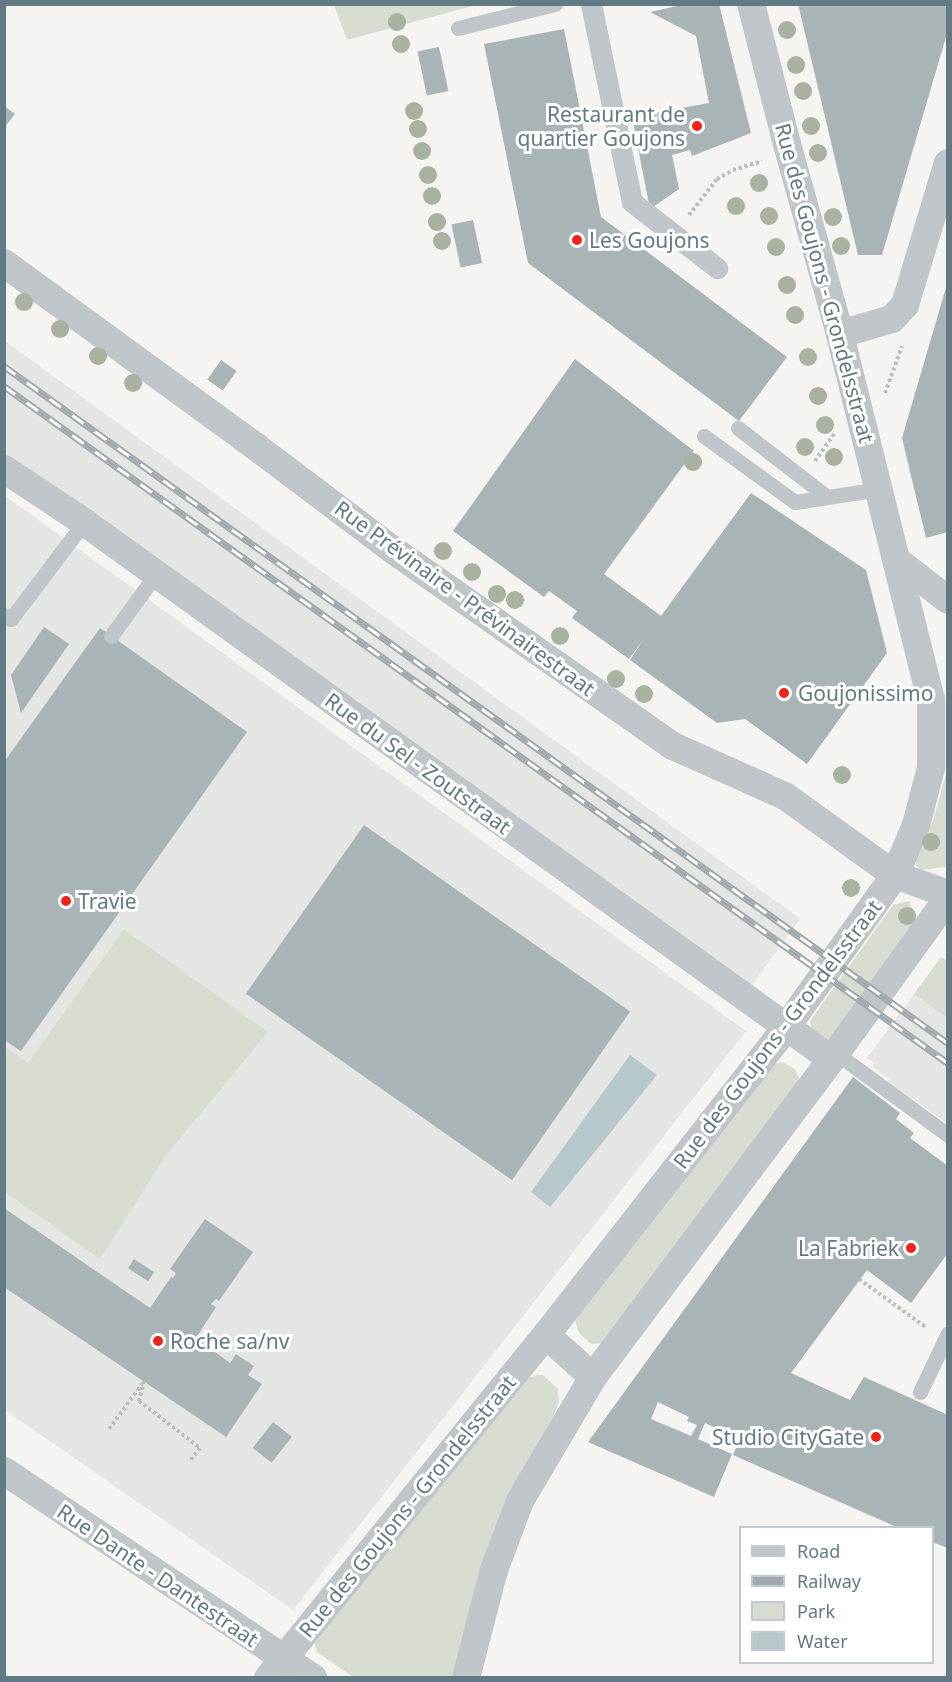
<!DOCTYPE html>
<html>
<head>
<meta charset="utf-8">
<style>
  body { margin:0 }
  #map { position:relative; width:952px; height:1682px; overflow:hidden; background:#f5f4f0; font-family:"Noto Sans",sans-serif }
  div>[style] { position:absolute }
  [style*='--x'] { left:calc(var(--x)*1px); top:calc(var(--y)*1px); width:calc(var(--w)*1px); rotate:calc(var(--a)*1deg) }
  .built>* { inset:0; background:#e5e6e4; transform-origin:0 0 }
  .green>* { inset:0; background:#d7dcd1 }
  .water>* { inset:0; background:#b7c8ca }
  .building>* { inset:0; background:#a8b4b6; transform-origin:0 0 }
  .path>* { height:4px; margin-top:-2px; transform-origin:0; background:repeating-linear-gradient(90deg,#b9bdbf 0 3px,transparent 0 6px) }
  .service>* { height:15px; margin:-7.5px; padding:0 7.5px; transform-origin:7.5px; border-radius:7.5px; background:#bfc5c8 }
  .pedestrian>* { height:21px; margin:-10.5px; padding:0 10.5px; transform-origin:10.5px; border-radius:10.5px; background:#bfc5c8 }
  .minor>* { height:28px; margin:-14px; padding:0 14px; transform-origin:14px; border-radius:14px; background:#bfc5c8 }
  .rail>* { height:7px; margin-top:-3.5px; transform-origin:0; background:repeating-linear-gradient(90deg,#fff 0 14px,#a0a9ad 0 28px); box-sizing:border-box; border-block:2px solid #a0a9ad }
  .trees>* { width:18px; height:18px; margin:-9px; border-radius:50%; background:#a9b1a1 }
  .dots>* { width:16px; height:16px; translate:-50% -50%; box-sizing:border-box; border:3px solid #fff; border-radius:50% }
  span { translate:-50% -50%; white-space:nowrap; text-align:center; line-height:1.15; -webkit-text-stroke:6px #fff; paint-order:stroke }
  .poi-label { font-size:21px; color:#627a84 }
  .right { translate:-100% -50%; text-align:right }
  .left { translate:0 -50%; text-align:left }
  .street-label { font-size:21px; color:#627a84 }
  .frame { position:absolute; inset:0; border:6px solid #627a84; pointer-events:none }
  .legend { position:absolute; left:739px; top:1526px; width:195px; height:138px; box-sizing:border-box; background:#fff; border:2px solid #c0cace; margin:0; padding:8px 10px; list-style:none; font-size:18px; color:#627a84 }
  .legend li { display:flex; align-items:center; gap:12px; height:30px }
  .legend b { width:30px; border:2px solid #c0cace }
</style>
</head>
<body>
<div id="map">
  <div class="built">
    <i style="left:5px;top:341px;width:983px;height:96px;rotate:36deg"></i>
    <i style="clip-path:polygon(4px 495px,746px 1031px,293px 1610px,5px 1410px)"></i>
    <i style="clip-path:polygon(914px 994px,947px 1018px,947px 1123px,887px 1081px,889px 1079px,872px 1067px,874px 1063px,867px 1058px)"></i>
  </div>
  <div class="green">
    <i style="clip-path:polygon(334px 5px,334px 4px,476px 5px,347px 40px)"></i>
    <i style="clip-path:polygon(947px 770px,947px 867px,921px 870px,916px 866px,916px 860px,934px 818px)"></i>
    <i style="clip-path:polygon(909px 901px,917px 920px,831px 1039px,822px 1038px,812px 1031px,810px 1021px,893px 905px)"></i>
    <i style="clip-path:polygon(124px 929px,268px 1032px,167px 1154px,100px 1259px,5px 1192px,5px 1047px,28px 1063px)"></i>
    <i style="clip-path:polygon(941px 957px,947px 961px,947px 1018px,914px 994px)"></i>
    <i style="clip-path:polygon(782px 1062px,795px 1069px,799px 1078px,796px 1094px,608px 1343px,591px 1344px,579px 1333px,575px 1320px,770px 1065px)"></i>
    <i style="clip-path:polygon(537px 1375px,543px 1375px,558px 1389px,559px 1402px,454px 1677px,353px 1677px,317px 1652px,313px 1637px,528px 1378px)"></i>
  </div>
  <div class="water">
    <i style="clip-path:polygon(630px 1055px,657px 1075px,550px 1207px,531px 1192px)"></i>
  </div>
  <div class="building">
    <i style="clip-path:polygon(686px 4px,719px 4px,751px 133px,692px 156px,690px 150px,672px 155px,679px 189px,650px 209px,632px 117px,709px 103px,696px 36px,650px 12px)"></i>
    <i style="clip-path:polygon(798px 4px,948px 4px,948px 30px,882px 255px,858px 255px)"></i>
    <i style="clip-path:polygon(564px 29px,601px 217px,787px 357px,739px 421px,528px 263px,484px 44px)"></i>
    <i style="left:439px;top:47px;width:45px;height:22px;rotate:78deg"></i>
    <i style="clip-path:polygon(4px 106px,15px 114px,4px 128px)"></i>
    <i style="left:473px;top:220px;width:44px;height:22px;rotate:78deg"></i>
    <i style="clip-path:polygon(947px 284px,948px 532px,926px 538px,902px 438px)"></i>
    <i style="clip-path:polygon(575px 359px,694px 451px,604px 574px,661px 616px,751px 493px,866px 570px,887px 653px,807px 764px,745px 719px,717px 723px,630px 660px,643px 640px,629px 659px,572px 618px,577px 611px,549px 591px,544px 597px,453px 531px)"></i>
    <i style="left:221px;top:360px;width:19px;height:24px;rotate:35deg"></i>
    <i style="clip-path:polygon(44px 627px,69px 644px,21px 713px,11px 675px)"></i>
    <i style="clip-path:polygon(100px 628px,247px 732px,21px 1051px,4px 1040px,4px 762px)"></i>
    <i style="left:364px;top:825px;width:325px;height:206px;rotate:35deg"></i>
    <i style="clip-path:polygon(evenodd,853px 1077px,900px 1113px,896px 1119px,914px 1133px,910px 1138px,948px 1166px,948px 1253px,911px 1303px,867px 1270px,791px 1373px,850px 1400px,864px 1377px,948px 1415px,948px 1548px,932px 1542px,932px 1528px,899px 1528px,733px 1455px,740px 1439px,705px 1423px,698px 1439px,732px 1454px,714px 1497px,588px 1442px,853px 1077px,658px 1402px,689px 1417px,687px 1421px,697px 1425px,691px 1436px,651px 1419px,658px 1402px)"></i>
    <i style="clip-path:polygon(4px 1208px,150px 1308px,171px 1277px,173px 1278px,176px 1273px,170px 1269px,205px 1219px,253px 1252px,219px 1301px,216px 1299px,211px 1304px,216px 1307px,196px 1338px,230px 1363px,236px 1354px,254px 1366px,248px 1375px,262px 1384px,226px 1437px,4px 1287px)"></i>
    <i style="left:134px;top:1259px;width:24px;height:11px;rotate:33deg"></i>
    <i style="left:273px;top:1422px;width:24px;height:33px;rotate:38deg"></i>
  </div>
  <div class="path">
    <i style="--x:689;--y:215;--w:46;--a:-52.1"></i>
    <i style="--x:717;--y:179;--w:18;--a:-29"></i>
    <i style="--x:733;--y:170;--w:30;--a:-17"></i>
    <i style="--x:885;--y:393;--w:50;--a:-70.1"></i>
    <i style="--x:815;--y:461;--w:35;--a:-55"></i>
    <i style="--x:859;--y:1279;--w:84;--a:35.8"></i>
    <i style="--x:144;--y:1381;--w:21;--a:104"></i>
    <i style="--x:139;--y:1401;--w:77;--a:37.6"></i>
    <i style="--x:200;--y:1448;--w:16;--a:128"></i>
    <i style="--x:109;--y:1429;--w:56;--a:-53.7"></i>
  </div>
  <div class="service">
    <i style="--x:458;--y:28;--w:100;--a:-13.9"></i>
    <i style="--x:738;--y:428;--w:111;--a:37.7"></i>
    <i style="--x:704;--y:436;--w:112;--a:36"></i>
    <i style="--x:795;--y:502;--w:86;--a:-8.7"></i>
    <i style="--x:4;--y:615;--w:8;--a:30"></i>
    <i style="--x:11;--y:619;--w:121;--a:-53"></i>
    <i style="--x:111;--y:636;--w:77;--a:-54"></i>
    <i style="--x:836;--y:1053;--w:139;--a:36.2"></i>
    <i style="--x:920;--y:1392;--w:65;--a:-64.6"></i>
  </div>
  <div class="pedestrian">
    <i style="--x:591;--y:4;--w:202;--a:78.3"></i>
    <i style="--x:632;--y:202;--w:108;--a:37.8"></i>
  </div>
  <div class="minor">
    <i style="--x:4;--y:263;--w:311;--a:36.1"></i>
    <i style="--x:255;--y:446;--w:173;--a:37"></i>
    <i style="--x:393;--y:550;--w:342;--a:35"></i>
    <i style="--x:673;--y:746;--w:123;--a:24.1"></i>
    <i style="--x:785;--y:796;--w:135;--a:35.7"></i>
    <i style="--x:895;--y:875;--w:56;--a:19.7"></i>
    <i style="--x:840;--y:334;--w:54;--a:-16.1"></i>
    <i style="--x:892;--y:319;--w:19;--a:-47"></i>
    <i style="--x:905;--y:305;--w:148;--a:-73.2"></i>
    <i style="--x:4;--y:469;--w:96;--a:33.5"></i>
    <i style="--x:84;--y:522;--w:920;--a:35.71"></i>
    <i style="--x:899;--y:562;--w:62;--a:37.8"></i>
    <i style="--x:546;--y:1335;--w:63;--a:41.8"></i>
    <i style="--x:4;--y:1471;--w:372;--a:33.8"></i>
    <i style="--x:268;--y:1678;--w:442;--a:-51"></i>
    <i style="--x:546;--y:1335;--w:392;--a:-52"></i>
    <i style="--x:787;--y:1026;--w:186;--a:-54.4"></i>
    <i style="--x:895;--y:875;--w:54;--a:-67.2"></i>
    <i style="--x:916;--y:825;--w:59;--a:-75.3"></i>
    <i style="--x:931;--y:768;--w:68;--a:-90"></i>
    <i style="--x:931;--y:700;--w:377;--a:-104"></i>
    <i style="--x:840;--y:334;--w:197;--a:-105.6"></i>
    <i style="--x:787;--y:144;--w:145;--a:-104.4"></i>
    <i style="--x:466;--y:1678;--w:112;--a:-75.5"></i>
    <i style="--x:494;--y:1570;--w:74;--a:-69.4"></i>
    <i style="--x:520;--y:1501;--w:144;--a:-59.5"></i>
    <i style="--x:593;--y:1377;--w:405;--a:-53.1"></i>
    <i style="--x:836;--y:1053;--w:191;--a:-54.1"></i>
  </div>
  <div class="rail">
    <i style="--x:4;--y:366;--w:1162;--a:35.65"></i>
    <i style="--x:4;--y:386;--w:1162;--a:35.65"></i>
  </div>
  <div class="trees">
    <i style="left:397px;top:22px"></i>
    <i style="left:787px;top:30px"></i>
    <i style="left:401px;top:44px"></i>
    <i style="left:796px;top:65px"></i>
    <i style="left:803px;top:91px"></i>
    <i style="left:414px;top:111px"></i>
    <i style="left:811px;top:126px"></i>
    <i style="left:418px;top:129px"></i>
    <i style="left:422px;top:151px"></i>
    <i style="left:818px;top:153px"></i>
    <i style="left:428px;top:175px"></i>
    <i style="left:759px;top:183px"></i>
    <i style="left:432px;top:196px"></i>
    <i style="left:736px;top:206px"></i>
    <i style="left:769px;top:216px"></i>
    <i style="left:833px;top:217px"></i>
    <i style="left:437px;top:222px"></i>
    <i style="left:442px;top:241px"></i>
    <i style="left:841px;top:246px"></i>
    <i style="left:776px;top:247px"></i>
    <i style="left:787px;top:285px"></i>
    <i style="left:24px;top:302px"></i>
    <i style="left:795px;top:315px"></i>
    <i style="left:60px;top:329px"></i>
    <i style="left:98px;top:356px"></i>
    <i style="left:808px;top:357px"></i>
    <i style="left:133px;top:383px"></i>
    <i style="left:818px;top:396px"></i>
    <i style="left:825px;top:425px"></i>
    <i style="left:805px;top:447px"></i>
    <i style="left:834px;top:457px"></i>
    <i style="left:693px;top:462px"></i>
    <i style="left:443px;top:551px"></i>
    <i style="left:472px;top:572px"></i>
    <i style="left:497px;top:594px"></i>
    <i style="left:515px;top:600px"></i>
    <i style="left:560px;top:636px"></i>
    <i style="left:616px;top:679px"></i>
    <i style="left:644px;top:694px"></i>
    <i style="left:842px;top:775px"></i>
    <i style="left:931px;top:842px"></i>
    <i style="left:851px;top:888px"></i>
    <i style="left:907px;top:916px"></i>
  </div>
  <div class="dots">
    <i style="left:697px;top:126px;background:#ee2417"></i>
    <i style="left:577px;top:240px;background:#ee2417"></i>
    <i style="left:784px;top:693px;background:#ee2417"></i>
    <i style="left:66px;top:901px;background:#ee2417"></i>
    <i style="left:911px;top:1248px;background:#ee2417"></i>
    <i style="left:158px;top:1341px;background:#ee2417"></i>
    <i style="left:876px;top:1437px;background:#ee2417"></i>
  </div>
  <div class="poi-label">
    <span class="right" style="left:685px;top:126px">Restaurant de<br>quartier Goujons</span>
    <span class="left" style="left:589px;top:240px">Les Goujons</span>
    <span class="left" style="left:798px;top:693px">Goujonissimo</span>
    <span class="left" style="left:78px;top:901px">Travie</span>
    <span class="right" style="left:899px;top:1248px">La Fabriek</span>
    <span class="left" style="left:170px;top:1341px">Roche sa/nv</span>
    <span class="right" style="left:864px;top:1437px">Studio CityGate</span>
  </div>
  <div class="street-label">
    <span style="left:825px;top:283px;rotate:75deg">Rue des Goujons - Grondelsstraat</span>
    <span style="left:465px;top:598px;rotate:36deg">Rue Prévinaire - Prévinairestraat</span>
    <span style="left:418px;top:763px;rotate:36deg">Rue du Sel - Zoutstraat</span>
    <span style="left:777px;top:1034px;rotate:-53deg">Rue des Goujons - Grondelsstraat</span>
    <span style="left:407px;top:1506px;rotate:-51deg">Rue des Goujons - Grondelsstraat</span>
    <span style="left:158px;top:1575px;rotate:34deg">Rue Dante - Dantestraat</span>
  </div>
  <div class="frame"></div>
  <ul class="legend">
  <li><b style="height:8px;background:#bfc5c8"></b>Road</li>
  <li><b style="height:8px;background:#a0a9ad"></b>Railway</li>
  <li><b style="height:16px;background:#d7dcd1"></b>Park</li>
  <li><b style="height:16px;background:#b7c8ca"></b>Water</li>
  </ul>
</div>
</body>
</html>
